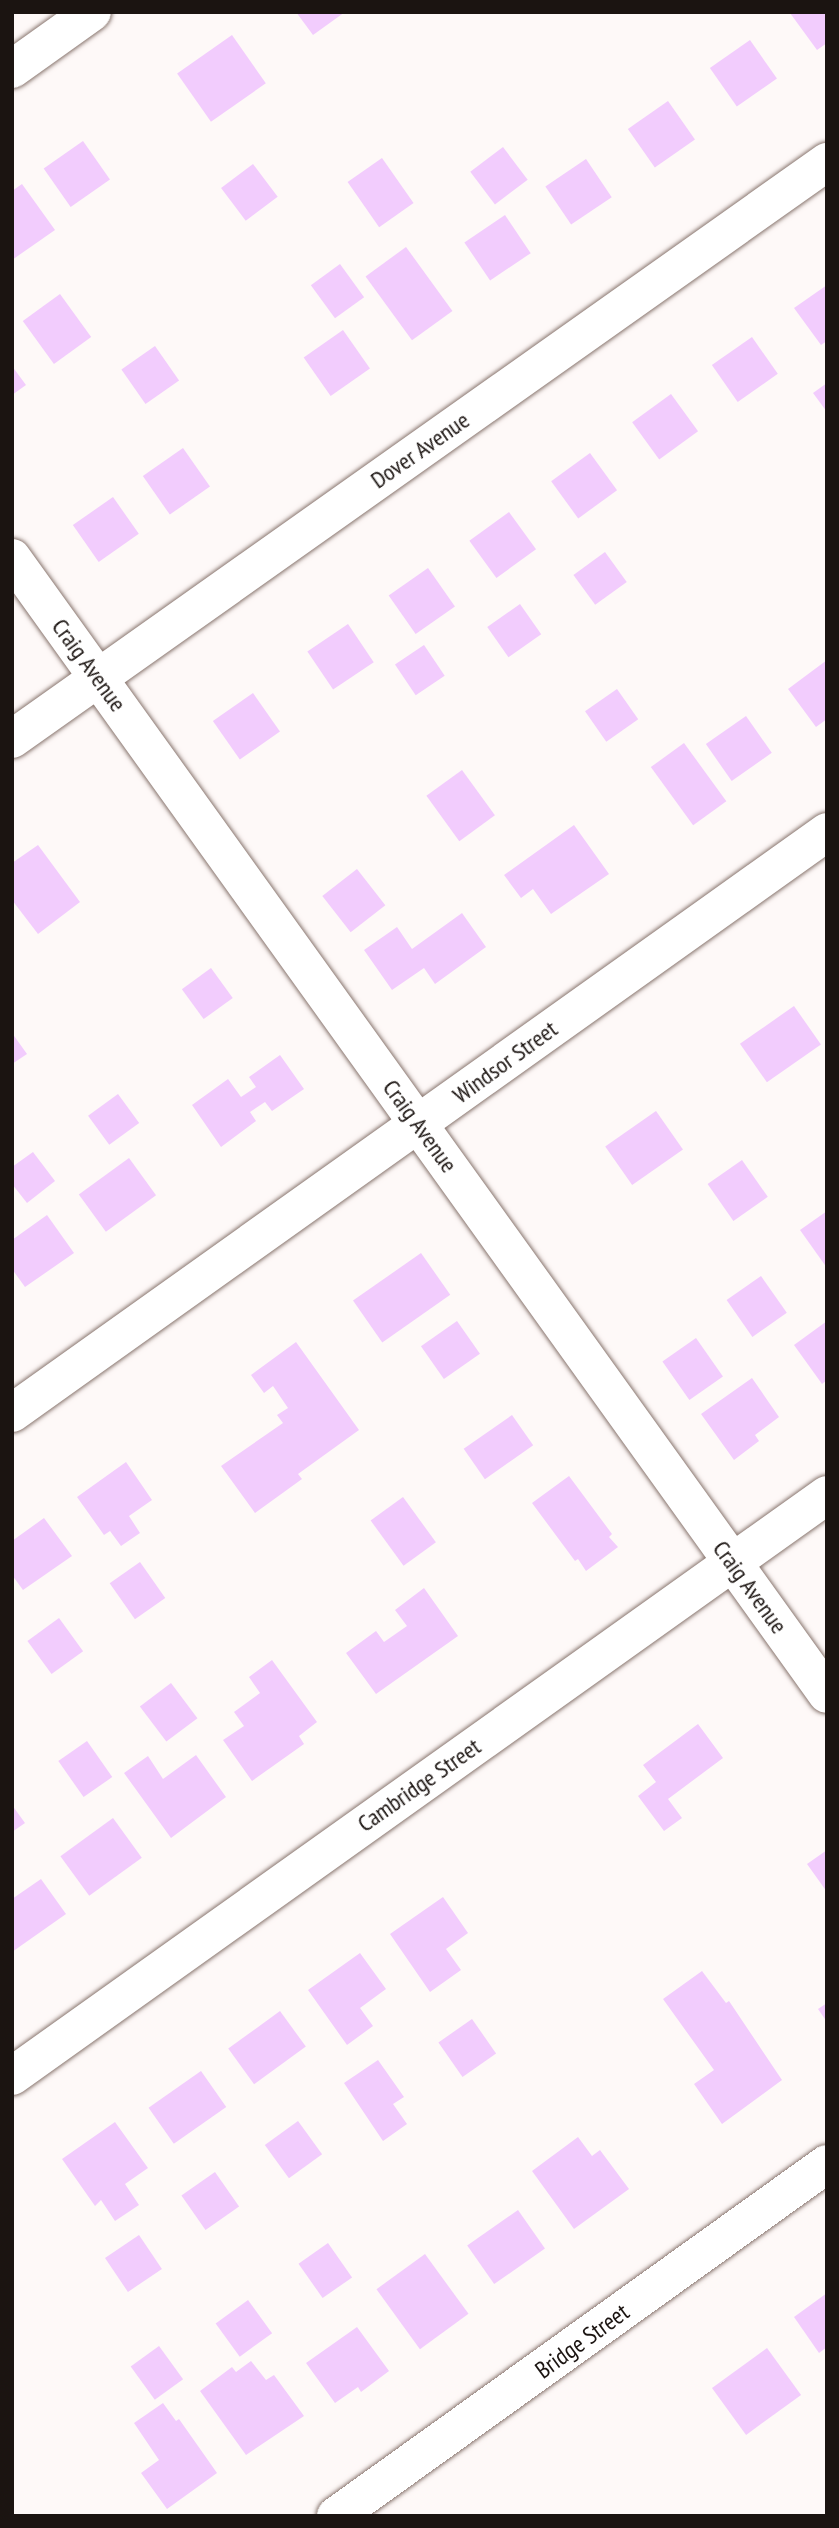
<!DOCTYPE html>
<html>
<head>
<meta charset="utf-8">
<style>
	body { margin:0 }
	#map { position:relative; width:839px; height:2528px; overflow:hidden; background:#fef9f8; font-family:"PT Sans Narrow",sans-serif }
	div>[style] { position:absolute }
	.building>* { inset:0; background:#f2ccfd; transform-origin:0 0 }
	.roads { filter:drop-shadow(0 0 2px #89766f) drop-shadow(0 0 2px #89766f) }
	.minor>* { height:38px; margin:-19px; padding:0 19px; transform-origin:19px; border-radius:19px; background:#fff }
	span { translate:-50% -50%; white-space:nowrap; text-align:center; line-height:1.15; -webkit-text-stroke:6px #fff; paint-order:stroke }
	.street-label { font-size:24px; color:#1b1411 }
	.frame { position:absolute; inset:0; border:14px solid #1b1411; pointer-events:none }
</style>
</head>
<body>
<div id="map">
	<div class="building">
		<div style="clip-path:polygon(296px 12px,345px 12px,313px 35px)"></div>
		<div style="clip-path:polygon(827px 12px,827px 43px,817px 50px,790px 13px)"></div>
		<div style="left:232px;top:35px;width:59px;height:67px;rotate:55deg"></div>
		<div style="left:750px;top:40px;width:47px;height:49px;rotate:55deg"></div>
		<div style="left:668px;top:101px;width:47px;height:49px;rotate:55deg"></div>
		<div style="left:83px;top:141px;width:47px;height:48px;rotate:55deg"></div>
		<div style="left:503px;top:147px;width:41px;height:41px;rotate:53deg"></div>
		<div style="left:382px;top:158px;width:55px;height:42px;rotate:55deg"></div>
		<div style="left:586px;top:159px;width:46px;height:49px;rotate:56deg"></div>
		<div style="left:253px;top:164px;width:41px;height:40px;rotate:53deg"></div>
		<div style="clip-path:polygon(22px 184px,55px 230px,12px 260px,12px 191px)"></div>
		<div style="left:505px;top:215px;width:46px;height:49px;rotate:56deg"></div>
		<div style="left:406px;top:247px;width:79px;height:50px;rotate:54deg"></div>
		<div style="left:340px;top:264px;width:41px;height:36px;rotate:54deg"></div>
		<div style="clip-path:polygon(827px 285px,827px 341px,821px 345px,794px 308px)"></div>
		<div style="left:60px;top:294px;width:53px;height:46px;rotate:54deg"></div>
		<div style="left:343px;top:330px;width:47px;height:48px;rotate:55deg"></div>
		<div style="left:752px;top:337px;width:45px;height:49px;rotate:55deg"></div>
		<div style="left:155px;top:346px;width:42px;height:41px;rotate:55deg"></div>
		<div style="clip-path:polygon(12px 366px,26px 385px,12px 395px)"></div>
		<div style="clip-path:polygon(827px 383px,827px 412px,813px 393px)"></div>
		<div style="left:671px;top:394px;width:46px;height:48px;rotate:54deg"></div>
		<div style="left:183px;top:448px;width:47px;height:49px;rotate:55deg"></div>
		<div style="left:590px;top:453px;width:46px;height:48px;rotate:54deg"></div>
		<div style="left:113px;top:497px;width:45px;height:49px;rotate:55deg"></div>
		<div style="left:509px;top:512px;width:46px;height:49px;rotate:54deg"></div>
		<div style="left:605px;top:552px;width:37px;height:39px;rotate:54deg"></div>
		<div style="left:428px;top:568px;width:47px;height:48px;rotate:55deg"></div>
		<div style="left:520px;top:604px;width:37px;height:40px;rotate:55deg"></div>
		<div style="left:348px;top:624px;width:46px;height:49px;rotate:56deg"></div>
		<div style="left:424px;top:645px;width:37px;height:35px;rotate:56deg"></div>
		<div style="clip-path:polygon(827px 660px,827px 719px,816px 727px,788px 689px)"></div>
		<div style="left:617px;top:689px;width:37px;height:39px;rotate:55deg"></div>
		<div style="left:253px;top:693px;width:47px;height:49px;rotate:55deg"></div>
		<div style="left:746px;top:716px;width:45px;height:49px;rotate:55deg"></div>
		<div style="left:684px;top:743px;width:72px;height:41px;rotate:54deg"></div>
		<div style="left:462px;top:770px;width:56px;height:44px;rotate:54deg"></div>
		<div style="clip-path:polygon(574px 825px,609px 874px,551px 914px,533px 889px,521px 898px,504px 875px)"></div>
		<div style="clip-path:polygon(38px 845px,80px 902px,38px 934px,12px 900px,12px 863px)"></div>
		<div style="left:357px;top:869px;width:46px;height:44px;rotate:52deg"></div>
		<div style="clip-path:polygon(462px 913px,486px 947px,435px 984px,424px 968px,392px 990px,364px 950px,397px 927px,412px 949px)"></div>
		<div style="left:211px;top:968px;width:37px;height:36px;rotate:54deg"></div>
		<div style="left:794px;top:1006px;width:47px;height:66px;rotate:55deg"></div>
		<div style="clip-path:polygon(12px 1033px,27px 1054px,12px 1064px)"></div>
		<div style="clip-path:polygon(280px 1055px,304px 1089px,272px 1111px,265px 1102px,250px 1112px,256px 1121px,221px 1147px,192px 1105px,228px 1079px,241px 1097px,256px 1087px,249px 1077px)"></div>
		<div style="left:118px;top:1094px;width:36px;height:37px;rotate:54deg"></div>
		<div style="left:656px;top:1111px;width:47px;height:62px;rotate:55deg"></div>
		<div style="clip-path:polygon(33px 1152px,55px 1181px,27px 1203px,12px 1184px,12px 1167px)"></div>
		<div style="left:129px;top:1158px;width:46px;height:62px;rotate:54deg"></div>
		<div style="left:742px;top:1160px;width:45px;height:42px;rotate:55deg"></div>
		<div style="clip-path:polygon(827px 1211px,827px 1268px,800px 1230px)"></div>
		<div style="clip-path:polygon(47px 1215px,74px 1253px,25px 1287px,12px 1269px,12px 1240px)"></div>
		<div style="left:421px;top:1253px;width:51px;height:83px;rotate:55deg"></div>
		<div style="left:761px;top:1276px;width:45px;height:42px;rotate:55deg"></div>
		<div style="left:457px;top:1321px;width:40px;height:44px;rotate:55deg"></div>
		<div style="clip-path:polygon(827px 1321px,827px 1380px,822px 1384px,794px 1345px)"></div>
		<div style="left:696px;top:1338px;width:47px;height:41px;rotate:55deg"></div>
		<div style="clip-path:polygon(296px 1342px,359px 1430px,298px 1474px,302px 1479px,255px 1513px,221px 1466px,283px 1423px,277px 1415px,288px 1408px,273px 1386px,264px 1393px,251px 1375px)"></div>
		<div style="clip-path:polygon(752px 1378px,779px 1417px,755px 1435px,759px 1441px,734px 1460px,701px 1414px)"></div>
		<div style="left:512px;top:1415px;width:37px;height:59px;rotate:55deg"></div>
		<div style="clip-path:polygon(126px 1462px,152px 1500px,129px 1516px,140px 1533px,121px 1546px,110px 1531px,104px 1535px,77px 1497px)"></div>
		<div style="clip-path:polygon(569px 1476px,612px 1534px,609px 1537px,618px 1547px,586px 1571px,578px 1559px,575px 1561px,532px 1503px)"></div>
		<div style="left:403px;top:1497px;width:56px;height:40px;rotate:54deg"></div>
		<div style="clip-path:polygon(44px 1518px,72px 1556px,23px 1590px,12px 1575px,12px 1541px)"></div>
		<div style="left:140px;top:1562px;width:44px;height:37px;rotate:55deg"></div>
		<div style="clip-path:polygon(424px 1588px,458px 1636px,376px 1694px,346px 1653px,376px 1631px,384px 1642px,407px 1626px,395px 1610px)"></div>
		<div style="left:59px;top:1618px;width:41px;height:39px;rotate:54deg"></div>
		<div style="clip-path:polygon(272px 1660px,317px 1722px,299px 1736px,304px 1744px,252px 1781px,223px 1740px,244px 1726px,234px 1712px,260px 1693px,249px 1677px)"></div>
		<div style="left:171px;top:1683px;width:44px;height:39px;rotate:53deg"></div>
		<div style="clip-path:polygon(698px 1724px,723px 1758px,668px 1799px,682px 1818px,664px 1831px,638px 1796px,656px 1782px,643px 1765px)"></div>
		<div style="left:87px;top:1741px;width:44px;height:35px;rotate:55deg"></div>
		<div style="clip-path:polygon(196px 1755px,226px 1797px,171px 1838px,124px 1773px,148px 1756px,163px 1779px)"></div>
		<div style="clip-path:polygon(12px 1805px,25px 1823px,12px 1832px)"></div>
		<div style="left:113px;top:1818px;width:49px;height:65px;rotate:54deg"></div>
		<div style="clip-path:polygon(827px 1850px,827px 1892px,807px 1864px)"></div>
		<div style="clip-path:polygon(41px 1879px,66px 1914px,12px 1952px,12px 1899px)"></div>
		<div style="clip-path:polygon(443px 1897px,468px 1933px,446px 1949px,461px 1970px,430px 1992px,390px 1934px)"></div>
		<div style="clip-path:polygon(360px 1953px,386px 1989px,360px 2008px,373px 2026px,347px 2045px,308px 1990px)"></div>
		<div style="clip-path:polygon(702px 1971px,726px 2003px,729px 2001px,782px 2080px,722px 2124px,694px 2084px,714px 2070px,663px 1999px)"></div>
		<div style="clip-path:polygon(827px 2003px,827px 2022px,818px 2009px)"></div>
		<div style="left:280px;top:2011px;width:44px;height:64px;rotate:54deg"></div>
		<div style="left:472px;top:2019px;width:42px;height:41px;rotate:55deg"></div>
		<div style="clip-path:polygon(378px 2060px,404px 2097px,393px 2104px,407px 2124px,383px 2141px,344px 2083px)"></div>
		<div style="left:201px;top:2071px;width:44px;height:64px;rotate:55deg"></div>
		<div style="left:298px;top:2121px;width:41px;height:41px;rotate:54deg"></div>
		<div style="clip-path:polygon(115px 2122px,148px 2168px,125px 2184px,139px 2205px,115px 2221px,101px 2200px,95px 2206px,62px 2159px)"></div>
		<div style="clip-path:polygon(578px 2137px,592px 2156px,600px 2150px,629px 2189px,574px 2229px,532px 2171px)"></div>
		<div style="left:215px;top:2172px;width:42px;height:41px;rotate:55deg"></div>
		<div style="left:518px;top:2210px;width:47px;height:62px;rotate:55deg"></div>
		<div style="left:139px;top:2235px;width:41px;height:41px;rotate:56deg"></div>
		<div style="left:328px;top:2243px;width:42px;height:36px;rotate:55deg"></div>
		<div style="left:425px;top:2254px;width:74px;height:60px;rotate:54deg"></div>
		<div style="clip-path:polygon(827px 2293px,827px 2347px,819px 2353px,794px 2317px)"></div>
		<div style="left:248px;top:2300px;width:41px;height:40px;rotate:54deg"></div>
		<div style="clip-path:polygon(357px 2327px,389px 2371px,361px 2392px,358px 2387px,335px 2403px,306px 2363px)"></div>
		<div style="left:159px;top:2346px;width:41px;height:35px;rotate:54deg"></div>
		<div style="left:767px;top:2348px;width:58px;height:68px;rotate:54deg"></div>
		<div style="clip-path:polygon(251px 2361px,266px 2380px,274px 2375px,304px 2416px,246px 2455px,200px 2391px,232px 2367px,236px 2372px)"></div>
		<div style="clip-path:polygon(163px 2403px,176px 2421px,179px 2419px,217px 2473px,167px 2509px,141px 2473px,159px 2460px,134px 2423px)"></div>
	</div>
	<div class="roads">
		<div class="minor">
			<div style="left:12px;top:69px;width:98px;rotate:-35.5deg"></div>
			<div style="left:12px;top:558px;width:1398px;rotate:54.34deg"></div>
			<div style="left:12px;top:739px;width:999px;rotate:-35.3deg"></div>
			<div style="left:12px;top:1413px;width:1001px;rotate:-35.48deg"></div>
			<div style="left:12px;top:2076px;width:1001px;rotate:-35.48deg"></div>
			<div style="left:336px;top:2516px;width:604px;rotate:-35.64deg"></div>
		</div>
	</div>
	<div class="street-label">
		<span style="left:420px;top:450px;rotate:-35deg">Dover Avenue</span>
		<span style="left:89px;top:665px;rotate:54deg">Craig Avenue</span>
		<span style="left:505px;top:1062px;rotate:-36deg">Windsor Street</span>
		<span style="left:420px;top:1126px;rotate:54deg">Craig Avenue</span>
		<span style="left:750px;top:1587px;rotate:54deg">Craig Avenue</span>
		<span style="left:419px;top:1785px;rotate:-35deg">Cambridge Street</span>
		<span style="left:582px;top:2341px;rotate:-36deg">Bridge Street</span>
	</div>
	<div class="frame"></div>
</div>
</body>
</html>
